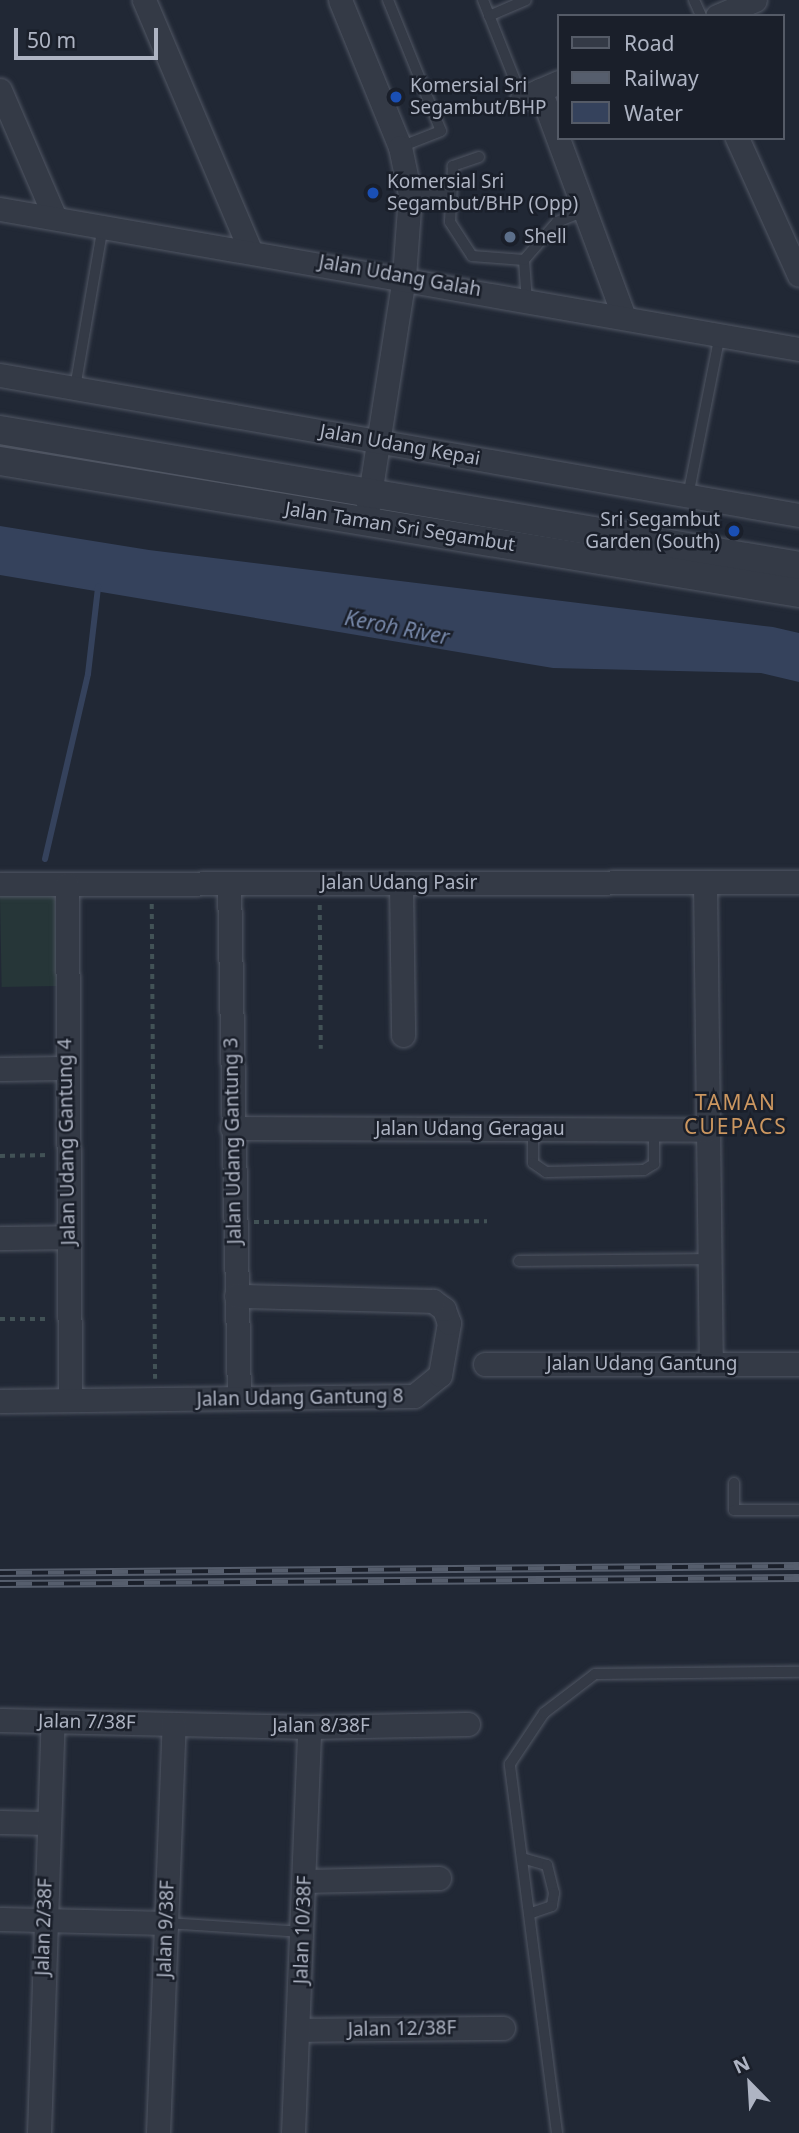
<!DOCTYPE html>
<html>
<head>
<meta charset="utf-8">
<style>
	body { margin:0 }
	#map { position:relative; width:799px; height:2133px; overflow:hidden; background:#212835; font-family:"Noto Sans",sans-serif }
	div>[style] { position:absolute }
	.green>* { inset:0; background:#263638; transform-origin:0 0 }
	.water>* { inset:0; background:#35425c }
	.stream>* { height:6px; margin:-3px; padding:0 3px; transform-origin:3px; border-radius:3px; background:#35425c }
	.path>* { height:3.5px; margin-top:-1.75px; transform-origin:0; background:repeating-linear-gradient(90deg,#425256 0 5px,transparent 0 10px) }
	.roads { filter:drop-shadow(0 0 2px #515764) drop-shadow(0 0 2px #515764) }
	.service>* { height:10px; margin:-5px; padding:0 5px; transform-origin:5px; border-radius:5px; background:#343a46 }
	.minor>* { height:23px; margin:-11.5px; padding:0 11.5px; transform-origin:11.5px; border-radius:11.5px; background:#343a46 }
	.tertiary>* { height:28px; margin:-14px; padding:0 14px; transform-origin:14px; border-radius:14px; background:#343a46 }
	.rail>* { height:8px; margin-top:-4px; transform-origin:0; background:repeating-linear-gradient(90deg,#1a1f2a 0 16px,#565e6d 0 32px); box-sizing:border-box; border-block:2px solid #565e6d }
	.dots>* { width:19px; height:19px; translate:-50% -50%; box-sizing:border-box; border:4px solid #1a1f2a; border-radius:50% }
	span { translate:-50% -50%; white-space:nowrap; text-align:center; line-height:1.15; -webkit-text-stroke:5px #1a1f2a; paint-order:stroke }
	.poi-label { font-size:19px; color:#aeb4c3 }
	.left { translate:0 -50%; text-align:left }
	.right { translate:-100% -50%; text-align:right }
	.street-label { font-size:19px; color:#aeb4c3 }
	.water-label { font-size:21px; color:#7889aa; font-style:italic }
	.neighbourhood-label { font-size:21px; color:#cc9760; letter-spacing:2px }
	.legend { position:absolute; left:557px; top:14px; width:228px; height:126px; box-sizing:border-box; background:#1a1f2a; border:2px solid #555b67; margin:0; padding:9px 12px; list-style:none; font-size:21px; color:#aeb4c3 }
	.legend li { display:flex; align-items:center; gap:14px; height:35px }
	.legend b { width:35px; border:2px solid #555b67 }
	.north { position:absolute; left:715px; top:2049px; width:70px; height:70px; -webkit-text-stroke:5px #1a1f2a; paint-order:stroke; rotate:336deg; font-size:19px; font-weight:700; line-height:28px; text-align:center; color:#aeb4c3 }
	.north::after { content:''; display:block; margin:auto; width:24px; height:32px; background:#aeb4c3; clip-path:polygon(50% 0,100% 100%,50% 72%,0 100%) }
	.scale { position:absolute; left:14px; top:28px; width:144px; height:32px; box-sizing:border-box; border:4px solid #aeb4c3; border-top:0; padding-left:9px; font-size:21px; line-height:24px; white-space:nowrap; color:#aeb4c3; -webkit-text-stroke:5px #1a1f2a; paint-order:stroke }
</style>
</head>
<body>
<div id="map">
	<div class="green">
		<div style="left:55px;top:893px;width:93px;height:55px;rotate:89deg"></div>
	</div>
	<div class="water">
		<div style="clip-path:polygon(0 526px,149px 550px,773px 627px,799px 633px,799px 682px,761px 673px,553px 668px,0 575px)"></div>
	</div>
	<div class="stream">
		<div style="left:45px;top:859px;width:190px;rotate:-76.9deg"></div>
		<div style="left:88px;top:674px;width:88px;rotate:-83.4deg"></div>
	</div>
	<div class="path">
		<div style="left:152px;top:904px;width:475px;rotate:89.6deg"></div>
		<div style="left:320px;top:905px;width:144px;rotate:89.6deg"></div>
		<div style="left:0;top:1156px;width:50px;rotate:-1.1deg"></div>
		<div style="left:254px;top:1222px;width:233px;rotate:-0.2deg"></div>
		<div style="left:0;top:1319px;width:50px"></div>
	</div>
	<div class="roads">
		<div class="service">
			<div style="left:388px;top:0;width:141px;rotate:68deg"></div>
			<div style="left:441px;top:131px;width:44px;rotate:158.7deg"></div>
			<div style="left:483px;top:0;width:105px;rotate:68.3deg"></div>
			<div style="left:694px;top:0;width:17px;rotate:66deg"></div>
			<div style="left:489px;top:16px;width:40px;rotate:-23.4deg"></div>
			<div style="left:479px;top:157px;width:28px;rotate:161deg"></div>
			<div style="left:453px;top:166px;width:56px;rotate:93.1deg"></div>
			<div style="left:450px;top:222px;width:40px;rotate:57.1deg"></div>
			<div style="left:472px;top:256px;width:52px;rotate:4.4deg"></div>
			<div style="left:524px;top:260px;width:39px;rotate:86deg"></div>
			<div style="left:410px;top:195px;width:39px;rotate:-1deg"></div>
			<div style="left:524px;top:260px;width:50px;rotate:-49deg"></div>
			<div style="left:557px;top:222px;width:31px;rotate:-22deg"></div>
			<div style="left:75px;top:388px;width:164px;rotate:-80.2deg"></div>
			<div style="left:688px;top:496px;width:164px;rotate:-78.8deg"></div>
			<div style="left:533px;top:1130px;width:33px;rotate:90deg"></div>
			<div style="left:533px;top:1163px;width:16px;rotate:35deg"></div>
			<div style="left:546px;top:1172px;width:98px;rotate:-1.2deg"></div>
			<div style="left:644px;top:1170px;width:12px;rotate:-31deg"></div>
			<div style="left:654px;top:1164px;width:34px;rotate:-90deg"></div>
			<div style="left:519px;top:1261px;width:191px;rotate:-0.6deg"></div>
			<div style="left:734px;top:1483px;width:27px;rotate:90deg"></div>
			<div style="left:734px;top:1510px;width:65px"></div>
			<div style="left:522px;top:1858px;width:26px;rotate:16deg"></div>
			<div style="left:547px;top:1865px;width:29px;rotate:76deg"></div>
			<div style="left:554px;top:1893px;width:13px;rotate:99deg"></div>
			<div style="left:552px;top:1906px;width:24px;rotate:161deg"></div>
			<div style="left:167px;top:1923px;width:136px;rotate:3.8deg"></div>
			<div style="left:557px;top:2133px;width:372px;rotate:-97.3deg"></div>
			<div style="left:510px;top:1764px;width:61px;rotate:-56.3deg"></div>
			<div style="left:544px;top:1713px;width:64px;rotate:-37.4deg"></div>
			<div style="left:595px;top:1674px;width:204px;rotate:-0.6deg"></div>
		</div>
		<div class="minor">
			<div style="left:144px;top:0;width:272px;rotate:67deg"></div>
			<div style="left:340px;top:0;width:159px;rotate:67.8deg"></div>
			<div style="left:400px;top:147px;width:49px;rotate:78.2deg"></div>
			<div style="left:410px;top:195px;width:82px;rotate:94.2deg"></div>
			<div style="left:404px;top:277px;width:247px;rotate:98.9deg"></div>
			<div style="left:717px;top:16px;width:41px;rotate:-22.8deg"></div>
			<div style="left:0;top:90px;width:139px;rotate:66.7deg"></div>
			<div style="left:540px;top:90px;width:242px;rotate:69.7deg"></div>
			<div style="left:522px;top:98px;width:40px;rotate:-23.4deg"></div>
			<div style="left:737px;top:138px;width:150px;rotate:65.7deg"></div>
			<div style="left:0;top:209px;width:811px;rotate:9.94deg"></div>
			<div style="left:0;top:375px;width:811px;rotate:9.94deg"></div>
			<div style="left:705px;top:882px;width:482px;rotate:89.3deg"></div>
			<div style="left:229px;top:883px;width:515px;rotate:88.89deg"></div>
			<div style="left:401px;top:883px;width:152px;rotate:89.2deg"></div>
			<div style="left:0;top:884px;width:799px;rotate:-0.14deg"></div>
			<div style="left:67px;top:884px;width:516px;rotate:89.67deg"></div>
			<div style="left:0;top:1069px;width:65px;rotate:-0.9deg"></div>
			<div style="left:232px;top:1128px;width:477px;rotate:0.2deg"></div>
			<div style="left:0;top:1238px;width:68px;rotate:-0.8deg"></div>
			<div style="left:485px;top:1364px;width:314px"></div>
			<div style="left:0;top:1401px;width:414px;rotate:-0.7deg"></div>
			<div style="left:414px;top:1396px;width:33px;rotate:-39deg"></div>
			<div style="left:440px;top:1375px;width:53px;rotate:-80.2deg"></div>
			<div style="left:449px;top:1323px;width:15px;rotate:-110deg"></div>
			<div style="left:444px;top:1309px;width:14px;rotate:-144deg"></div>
			<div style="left:433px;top:1301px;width:197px;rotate:-178.5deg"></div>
			<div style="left:0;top:1720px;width:309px;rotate:1.3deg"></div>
			<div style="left:309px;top:1727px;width:159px;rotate:-1.1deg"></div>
			<div style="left:0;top:1822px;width:48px;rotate:1.2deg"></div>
			<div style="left:305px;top:1881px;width:134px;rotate:-1.3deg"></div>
			<div style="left:0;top:1919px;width:167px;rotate:1.4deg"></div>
			<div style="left:300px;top:2030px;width:203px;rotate:-0.6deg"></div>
			<div style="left:39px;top:2133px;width:412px;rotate:-88.1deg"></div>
			<div style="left:158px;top:2133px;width:409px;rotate:-87.8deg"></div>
			<div style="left:293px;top:2133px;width:406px;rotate:-87.7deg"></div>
		</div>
		<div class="tertiary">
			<div style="left:0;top:430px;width:810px;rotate:9.66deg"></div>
			<div style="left:0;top:461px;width:810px;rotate:9.38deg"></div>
		</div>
	</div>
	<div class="rail">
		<div style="left:0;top:1573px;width:799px;rotate:-0.5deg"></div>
		<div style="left:0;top:1584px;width:799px;rotate:-0.43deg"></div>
	</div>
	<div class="dots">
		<div style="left:396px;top:97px;background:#1a4fb4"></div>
		<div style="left:373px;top:193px;background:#1a4fb4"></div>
		<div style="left:510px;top:237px;background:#5c6f8a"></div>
		<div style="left:734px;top:531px;background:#1a4fb4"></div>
	</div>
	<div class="poi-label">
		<span class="left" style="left:410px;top:97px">Komersial Sri<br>Segambut/BHP</span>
		<span class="left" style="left:387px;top:193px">Komersial Sri<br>Segambut/BHP (Opp)</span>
		<span class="left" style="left:524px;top:237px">Shell</span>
		<span class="right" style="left:720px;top:531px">Sri Segambut<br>Garden (South)</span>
	</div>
	<div class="street-label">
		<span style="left:400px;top:276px;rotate:10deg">Jalan Udang Galah</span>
		<span style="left:400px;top:445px;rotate:10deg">Jalan Udang Kepai</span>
		<span style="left:400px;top:527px;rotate:9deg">Jalan Taman Sri Segambut</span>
		<span style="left:399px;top:883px">Jalan Udang Pasir</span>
		<span style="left:470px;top:1129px">Jalan Udang Geragau</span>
		<span style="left:233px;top:1141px;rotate:-91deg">Jalan Udang Gantung 3</span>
		<span style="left:67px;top:1142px;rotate:-91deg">Jalan Udang Gantung 4</span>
		<span style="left:642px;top:1364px">Jalan Udang Gantung</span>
		<span style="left:300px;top:1398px;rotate:-1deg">Jalan Udang Gantung 8</span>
		<span style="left:87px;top:1722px;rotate:1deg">Jalan 7/38F</span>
		<span style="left:321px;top:1726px">Jalan 8/38F</span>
		<span style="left:44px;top:1927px;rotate:-88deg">Jalan 2/38F</span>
		<span style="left:166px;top:1929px;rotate:-88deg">Jalan 9/38F</span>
		<span style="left:303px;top:1930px;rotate:-88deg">Jalan 10/38F</span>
		<span style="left:402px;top:2029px;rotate:-1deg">Jalan 12/38F</span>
	</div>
	<div class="water-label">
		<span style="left:397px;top:627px;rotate:11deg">Keroh River</span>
	</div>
	<div class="neighbourhood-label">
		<span style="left:736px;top:1114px">TAMAN<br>CUEPACS</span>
	</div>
	<ul class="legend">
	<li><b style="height:9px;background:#343a46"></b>Road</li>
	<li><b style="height:9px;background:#565e6d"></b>Railway</li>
	<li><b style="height:19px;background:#35425c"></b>Water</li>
	</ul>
	<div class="north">N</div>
	<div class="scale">50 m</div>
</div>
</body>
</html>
